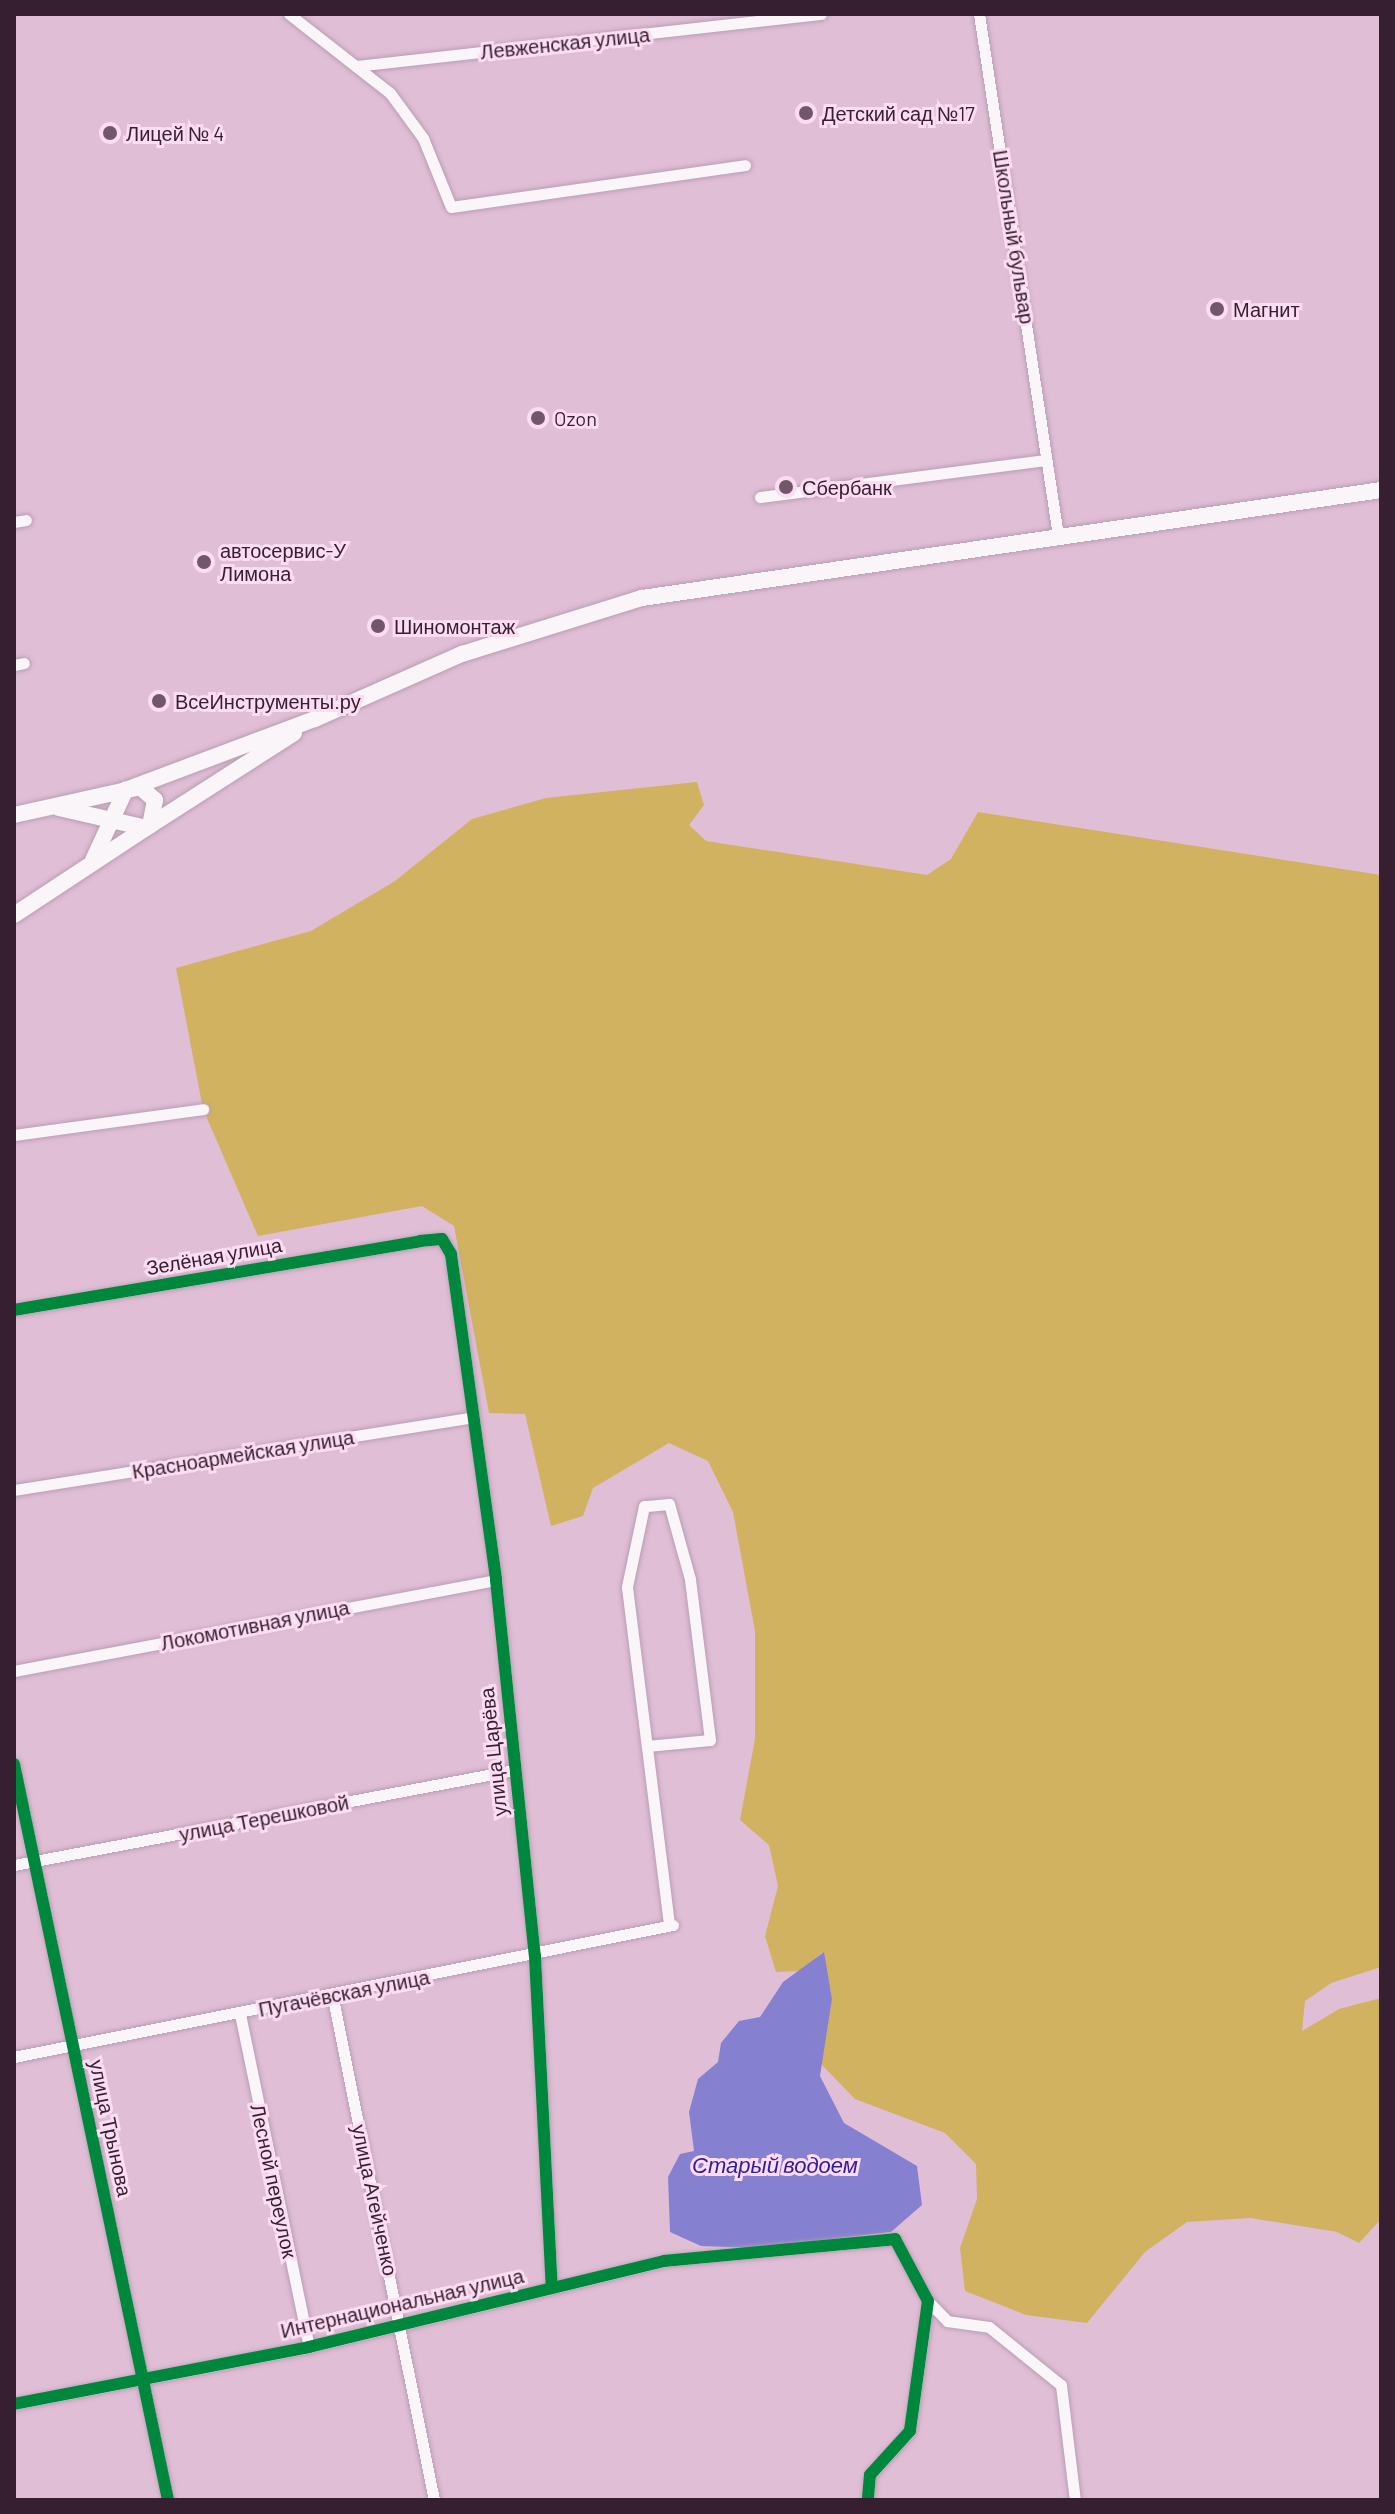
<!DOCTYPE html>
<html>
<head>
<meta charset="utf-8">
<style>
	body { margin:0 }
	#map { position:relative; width:1395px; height:2514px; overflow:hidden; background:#e0bed6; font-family:Barlow,sans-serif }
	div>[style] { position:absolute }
	.green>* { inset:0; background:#d0b261 }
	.water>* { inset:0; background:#8680d0 }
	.roads { filter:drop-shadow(0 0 2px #b89eb1) drop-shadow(0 0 2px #b89eb1) }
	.street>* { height:11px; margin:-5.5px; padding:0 5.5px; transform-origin:5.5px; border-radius:5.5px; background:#faf5f9 }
	.secondary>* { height:16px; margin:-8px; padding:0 8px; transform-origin:8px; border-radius:8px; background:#faf5f9 }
	.cycleway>* { height:12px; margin:-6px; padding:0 6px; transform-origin:6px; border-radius:6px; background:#00873e }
	.dots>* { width:22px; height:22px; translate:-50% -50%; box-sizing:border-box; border:4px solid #fcdcf2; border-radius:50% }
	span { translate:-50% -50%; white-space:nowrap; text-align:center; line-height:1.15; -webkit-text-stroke:6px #fcdcf2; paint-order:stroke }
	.street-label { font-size:20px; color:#361f30 }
	.poi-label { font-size:20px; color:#361f30 }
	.left { translate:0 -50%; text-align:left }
	.water-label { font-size:22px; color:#2f1e9c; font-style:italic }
	.frame { position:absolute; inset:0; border:16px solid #361f30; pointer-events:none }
</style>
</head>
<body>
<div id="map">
	<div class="green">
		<div style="clip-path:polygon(697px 782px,704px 805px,689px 825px,706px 841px,927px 875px,951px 859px,978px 812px,1381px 875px,1381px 1967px,1331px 1983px,1305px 2001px,1302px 2031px,1339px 2009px,1381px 1998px,1381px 2219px,1359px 2243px,1337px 2232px,1251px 2218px,1187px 2222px,1145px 2252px,1087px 2323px,1026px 2315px,965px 2291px,960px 2248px,977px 2199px,976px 2164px,945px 2133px,855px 2099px,821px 2064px,832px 1999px,823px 1952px,799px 1971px,776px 1972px,765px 1936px,778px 1886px,769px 1845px,740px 1820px,755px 1739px,755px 1631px,733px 1512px,708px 1461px,669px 1443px,593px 1488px,583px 1516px,551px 1526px,525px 1414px,489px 1413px,454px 1226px,422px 1206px,258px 1236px,203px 1109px,176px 968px,311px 931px,395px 881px,472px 819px,546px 798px)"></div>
	</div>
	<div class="water">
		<div style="clip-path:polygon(824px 1952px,832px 1999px,820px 2076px,844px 2123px,917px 2166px,922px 2205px,891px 2232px,755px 2248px,701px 2246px,670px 2232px,668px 2177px,680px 2154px,694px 2151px,689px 2112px,698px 2079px,718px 2062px,721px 2043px,739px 2021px,760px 2017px,783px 1982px)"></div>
	</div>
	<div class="roads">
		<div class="street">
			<div style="left:289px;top:14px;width:128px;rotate:38deg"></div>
			<div style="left:390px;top:93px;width:56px;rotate:53.7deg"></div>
			<div style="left:423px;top:138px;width:74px;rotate:67.9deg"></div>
			<div style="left:451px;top:207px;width:297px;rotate:-8.1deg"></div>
			<div style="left:979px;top:14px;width:528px;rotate:81.39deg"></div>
			<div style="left:356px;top:66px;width:468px;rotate:-6.4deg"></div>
			<div style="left:760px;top:497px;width:288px;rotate:-7.4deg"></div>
			<div style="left:14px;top:522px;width:12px;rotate:-9deg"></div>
			<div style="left:14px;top:665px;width:10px;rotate:-11deg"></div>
			<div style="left:14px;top:1135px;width:191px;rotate:-7.8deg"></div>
			<div style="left:14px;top:1310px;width:412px;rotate:-9.6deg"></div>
			<div style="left:420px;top:1241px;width:22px;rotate:-5deg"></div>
			<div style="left:442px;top:1239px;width:17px;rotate:59deg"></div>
			<div style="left:451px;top:1254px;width:329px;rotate:82.1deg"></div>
			<div style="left:496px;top:1580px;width:378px;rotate:84.1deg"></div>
			<div style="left:535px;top:1956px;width:331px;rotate:87.1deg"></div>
			<div style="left:14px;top:1490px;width:465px;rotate:-9deg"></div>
			<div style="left:14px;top:1671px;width:491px;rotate:-10.7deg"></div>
			<div style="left:647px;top:1746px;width:63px;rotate:-5.4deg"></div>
			<div style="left:710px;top:1740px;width:162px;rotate:-97.1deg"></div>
			<div style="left:690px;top:1579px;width:78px;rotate:-105.6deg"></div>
			<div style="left:669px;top:1504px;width:25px;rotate:175deg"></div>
			<div style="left:644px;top:1506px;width:83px;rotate:101.9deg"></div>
			<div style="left:627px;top:1587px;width:341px;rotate:82.9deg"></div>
			<div style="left:14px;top:1764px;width:752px;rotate:78.18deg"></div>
			<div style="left:14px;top:1865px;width:509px;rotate:-10.76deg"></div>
			<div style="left:332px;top:1994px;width:516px;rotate:78.6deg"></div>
			<div style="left:240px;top:2014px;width:340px;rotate:78.3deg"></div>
			<div style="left:14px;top:2057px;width:672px;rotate:-11.33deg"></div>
			<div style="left:928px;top:2301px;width:28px;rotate:46deg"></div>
			<div style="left:947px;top:2321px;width:42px;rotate:8.1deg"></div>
			<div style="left:989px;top:2327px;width:92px;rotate:38.9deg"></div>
			<div style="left:1061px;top:2385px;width:116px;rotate:83.1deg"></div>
			<div style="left:14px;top:2404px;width:300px;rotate:-10.9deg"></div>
			<div style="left:309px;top:2347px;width:365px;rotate:-13.6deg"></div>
			<div style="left:664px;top:2261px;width:232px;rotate:-5.4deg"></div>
			<div style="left:895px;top:2239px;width:70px;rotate:62deg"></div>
			<div style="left:928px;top:2301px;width:131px;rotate:97.9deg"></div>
			<div style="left:910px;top:2431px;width:59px;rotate:132.3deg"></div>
			<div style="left:870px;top:2475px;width:25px;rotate:95deg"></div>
		</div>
		<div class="secondary">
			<div style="left:131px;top:788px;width:197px;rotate:-20.6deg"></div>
			<div style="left:315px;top:719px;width:161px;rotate:-23.9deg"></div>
			<div style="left:462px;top:654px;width:189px;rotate:-17.3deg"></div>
			<div style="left:642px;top:598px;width:747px;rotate:-8.31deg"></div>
			<div style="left:59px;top:808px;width:89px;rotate:12.9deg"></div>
			<div style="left:146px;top:828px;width:176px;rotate:-32.7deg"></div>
			<div style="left:14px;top:815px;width:129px;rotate:-12.5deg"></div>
			<div style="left:140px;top:787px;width:20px;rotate:41deg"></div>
			<div style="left:155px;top:800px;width:26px;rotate:101deg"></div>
			<div style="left:93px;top:860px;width:78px;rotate:-65.1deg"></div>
			<div style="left:14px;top:915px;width:158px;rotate:-33.4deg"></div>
		</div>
	</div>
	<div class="cycleway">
		<div style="left:14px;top:1310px;width:412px;rotate:-9.6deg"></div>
		<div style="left:420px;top:1241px;width:22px;rotate:-5deg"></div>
		<div style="left:442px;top:1239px;width:17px;rotate:59deg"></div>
		<div style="left:451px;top:1254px;width:329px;rotate:82.1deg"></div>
		<div style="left:496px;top:1580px;width:378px;rotate:84.1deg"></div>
		<div style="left:535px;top:1956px;width:331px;rotate:87.1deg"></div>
		<div style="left:14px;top:1764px;width:752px;rotate:78.18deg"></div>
		<div style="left:14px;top:2404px;width:300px;rotate:-10.9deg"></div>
		<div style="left:309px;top:2347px;width:365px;rotate:-13.6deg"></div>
		<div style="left:664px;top:2261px;width:232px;rotate:-5.4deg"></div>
		<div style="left:895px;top:2239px;width:70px;rotate:62deg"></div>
		<div style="left:928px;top:2301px;width:131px;rotate:97.9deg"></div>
		<div style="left:910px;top:2431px;width:59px;rotate:132.3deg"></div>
		<div style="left:870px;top:2475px;width:25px;rotate:95deg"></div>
	</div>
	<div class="dots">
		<div style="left:806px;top:113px;background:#72576a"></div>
		<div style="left:110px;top:133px;background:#72576a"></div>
		<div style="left:1217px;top:309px;background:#72576a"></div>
		<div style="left:538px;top:418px;background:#72576a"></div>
		<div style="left:786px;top:487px;background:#72576a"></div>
		<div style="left:204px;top:562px;background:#72576a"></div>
		<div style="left:378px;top:626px;background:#72576a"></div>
		<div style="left:159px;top:701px;background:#72576a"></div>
	</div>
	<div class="street-label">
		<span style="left:565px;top:43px;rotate:-6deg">Левженская улица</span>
		<span style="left:1014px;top:237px;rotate:81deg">Школьный бульвар</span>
		<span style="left:214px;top:1256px;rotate:-10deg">Зелёная улица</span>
		<span style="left:243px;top:1454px;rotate:-9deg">Красноармейская улица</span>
		<span style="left:255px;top:1625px;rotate:-11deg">Локомотивная улица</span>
		<span style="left:493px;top:1752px;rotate:-96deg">улица Царёва</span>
		<span style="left:264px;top:1818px;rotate:-11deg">улица Терешковой</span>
		<span style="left:344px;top:1993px;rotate:-11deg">Пугачёвская улица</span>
		<span style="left:111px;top:2128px;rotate:78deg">улица Трынова</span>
		<span style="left:274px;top:2181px;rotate:78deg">Лесной переулок</span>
		<span style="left:375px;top:2200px;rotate:78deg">улица Агейченко</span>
		<span style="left:402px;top:2303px;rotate:-13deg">Интернациональная улица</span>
	</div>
	<div class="poi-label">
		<span class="left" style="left:822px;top:113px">Детский сад №17</span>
		<span class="left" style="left:126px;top:133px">Лицей № 4</span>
		<span class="left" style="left:1233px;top:309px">Магнит</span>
		<span class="left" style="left:554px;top:418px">Ozon</span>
		<span class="left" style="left:802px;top:487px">Сбербанк</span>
		<span class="left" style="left:220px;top:562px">автосервис-У<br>Лимона</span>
		<span class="left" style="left:394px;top:626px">Шиномонтаж</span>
		<span class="left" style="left:175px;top:701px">ВсеИнструменты.ру</span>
	</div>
	<div class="water-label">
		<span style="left:775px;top:2165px">Старый водоем</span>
	</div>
	<div class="frame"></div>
</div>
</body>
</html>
